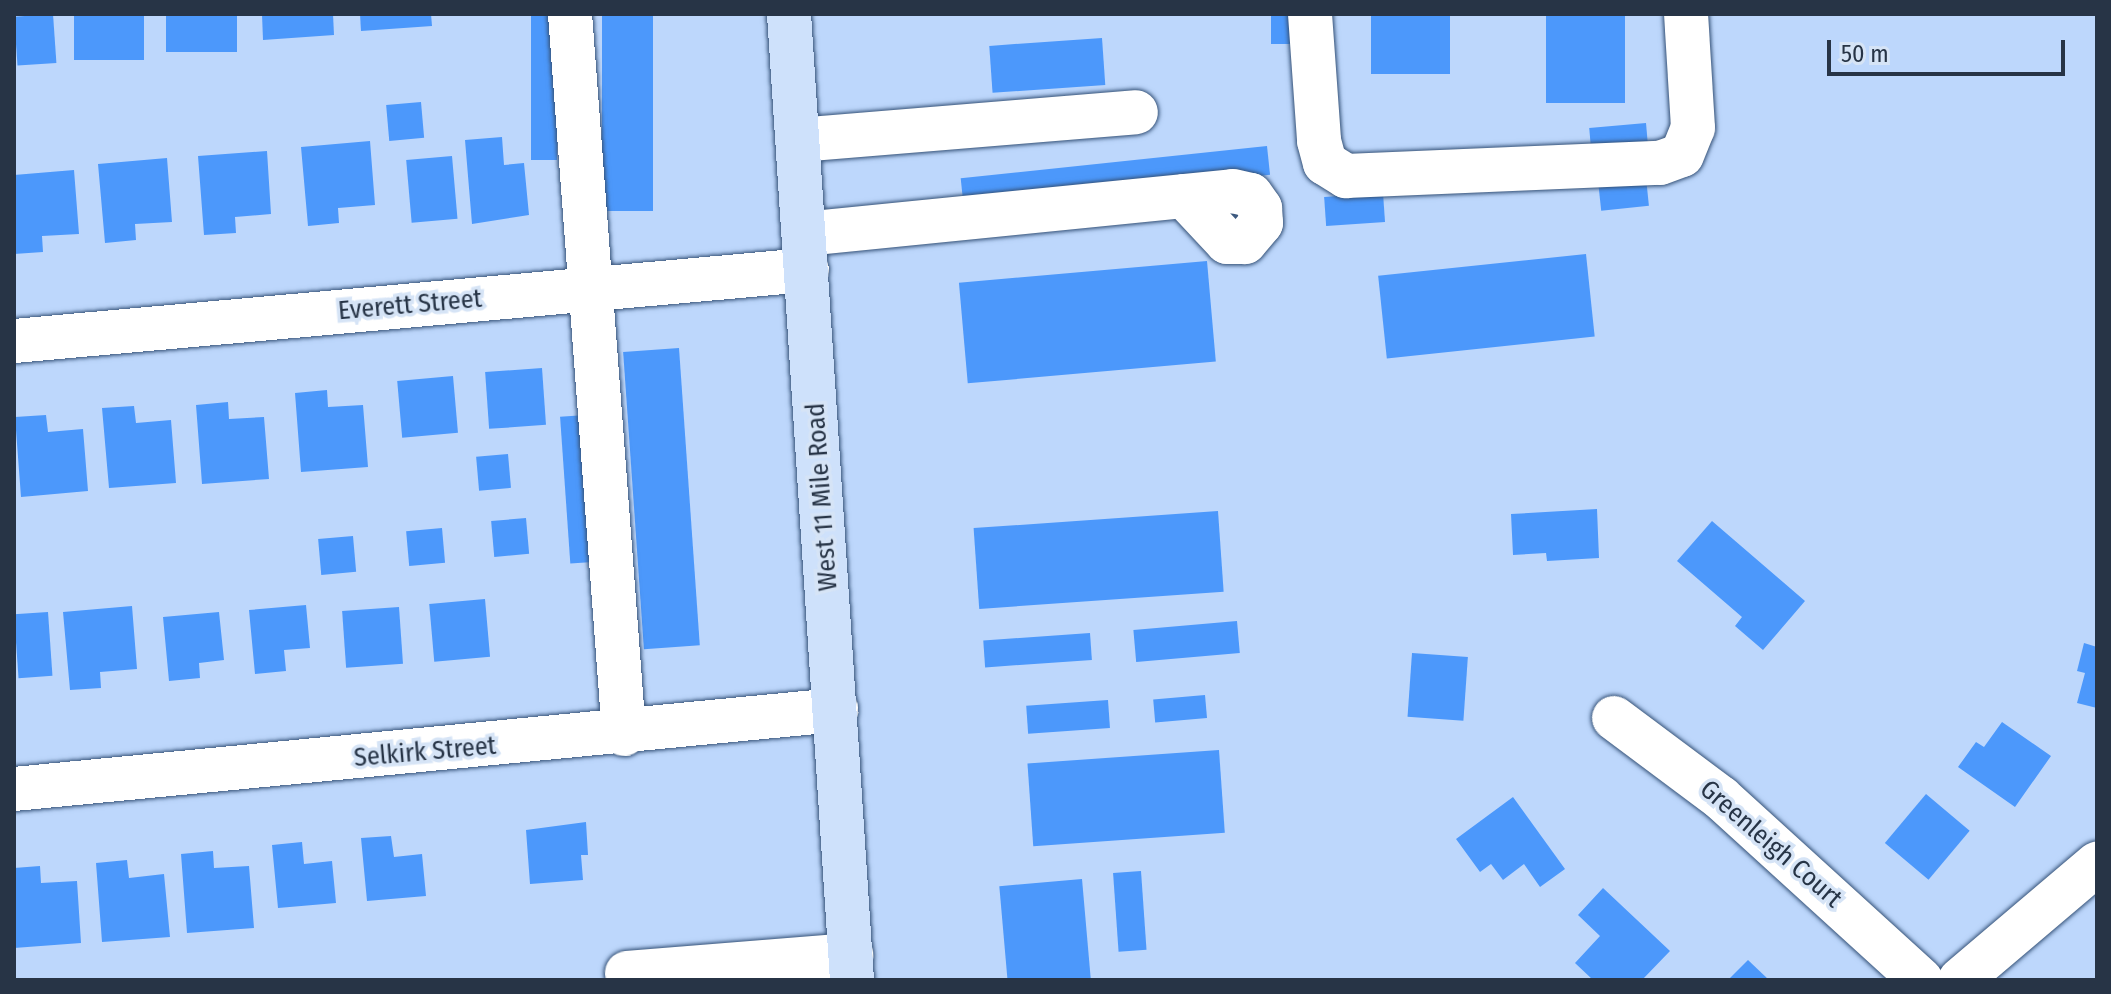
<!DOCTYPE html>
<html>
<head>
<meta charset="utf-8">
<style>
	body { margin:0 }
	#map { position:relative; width:2111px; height:994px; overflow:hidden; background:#bdd7fc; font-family:"Fira Sans Condensed",sans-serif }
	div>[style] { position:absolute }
	.building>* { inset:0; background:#4c98fb; transform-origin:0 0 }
	.roads { filter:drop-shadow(0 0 2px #355278) drop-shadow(0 0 2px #355278) }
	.minor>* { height:44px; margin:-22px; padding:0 22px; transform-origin:22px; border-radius:22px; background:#fff }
	.major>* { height:44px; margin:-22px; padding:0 22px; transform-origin:22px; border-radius:22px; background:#cee1fb }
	span { translate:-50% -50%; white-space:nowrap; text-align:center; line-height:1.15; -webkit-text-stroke:7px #d6e4f6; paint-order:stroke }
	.street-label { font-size:26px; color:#273446 }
	.frame { position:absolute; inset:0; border:16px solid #273446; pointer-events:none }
	.scale { position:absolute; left:1827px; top:40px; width:238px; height:36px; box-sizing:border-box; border:4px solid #273446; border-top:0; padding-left:10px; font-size:24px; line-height:28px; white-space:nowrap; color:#273446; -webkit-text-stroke:6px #d6e4f6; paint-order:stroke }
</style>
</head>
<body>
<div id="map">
	<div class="building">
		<div style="left:53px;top:14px;width:49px;height:39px;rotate:86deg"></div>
		<div style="left:74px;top:14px;width:70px;height:46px"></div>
		<div style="left:166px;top:14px;width:71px;height:38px"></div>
		<div style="clip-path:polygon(262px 14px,333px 14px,334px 35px,263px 40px)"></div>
		<div style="clip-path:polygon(360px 14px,431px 14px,432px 26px,361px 31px)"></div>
		<div style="left:531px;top:14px;width:26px;height:146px"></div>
		<div style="left:602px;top:14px;width:51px;height:197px"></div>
		<div style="left:1271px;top:14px;width:24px;height:30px"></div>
		<div style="left:1371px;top:14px;width:79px;height:60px"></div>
		<div style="left:1546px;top:14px;width:79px;height:89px"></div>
		<div style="left:1102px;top:38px;width:47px;height:113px;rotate:86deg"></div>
		<div style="left:421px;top:102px;width:36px;height:35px;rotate:85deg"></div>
		<div style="left:1646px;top:123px;width:25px;height:57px;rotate:85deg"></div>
		<div style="clip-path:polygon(502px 137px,504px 165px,524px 163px,529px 215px,472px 224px,465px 140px)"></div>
		<div style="clip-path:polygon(370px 141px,375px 205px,338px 208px,339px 223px,308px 226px,301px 147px)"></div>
		<div style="left:1267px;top:146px;width:29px;height:308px;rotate:84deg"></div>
		<div style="clip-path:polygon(267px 151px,271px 214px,235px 217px,236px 233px,204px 235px,198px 156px)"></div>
		<div style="left:452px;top:156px;width:63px;height:46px;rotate:85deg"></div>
		<div style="clip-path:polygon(167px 158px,172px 222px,135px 224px,136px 240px,105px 243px,98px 164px)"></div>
		<div style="clip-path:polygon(74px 170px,79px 234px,42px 236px,43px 252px,14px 254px,14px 175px)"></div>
		<div style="left:1646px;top:178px;width:28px;height:48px;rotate:84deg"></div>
		<div style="left:1383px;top:193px;width:29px;height:59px;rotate:86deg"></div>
		<div style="left:1586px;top:254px;width:83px;height:209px;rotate:84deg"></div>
		<div style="left:1207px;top:261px;width:101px;height:249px;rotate:85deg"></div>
		<div style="left:679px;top:348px;width:298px;height:56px;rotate:86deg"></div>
		<div style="left:542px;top:368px;width:57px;height:57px;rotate:86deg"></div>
		<div style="left:453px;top:376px;width:57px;height:56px;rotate:85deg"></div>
		<div style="clip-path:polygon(327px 390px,328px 407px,363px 405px,368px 467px,301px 472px,295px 393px)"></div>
		<div style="clip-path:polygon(228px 402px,229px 419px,264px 417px,269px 479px,202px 484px,196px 405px)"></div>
		<div style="clip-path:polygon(134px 406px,136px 423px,171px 420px,176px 483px,109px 488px,102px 408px)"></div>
		<div style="clip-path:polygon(46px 415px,48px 432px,83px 429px,88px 491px,21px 497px,15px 417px)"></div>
		<div style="left:586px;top:415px;width:147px;height:26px;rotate:86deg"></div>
		<div style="left:508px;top:454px;width:34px;height:32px;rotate:85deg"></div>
		<div style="clip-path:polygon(1597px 509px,1599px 558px,1547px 561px,1546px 553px,1513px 555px,1511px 514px)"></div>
		<div style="left:1218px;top:511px;width:81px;height:245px;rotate:86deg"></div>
		<div style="left:526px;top:518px;width:36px;height:35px;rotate:85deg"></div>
		<div style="clip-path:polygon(1712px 521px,1805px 601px,1763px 650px,1735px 626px,1742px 617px,1677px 561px)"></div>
		<div style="left:442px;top:528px;width:35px;height:36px;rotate:85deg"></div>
		<div style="left:353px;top:536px;width:36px;height:35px;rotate:85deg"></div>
		<div style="left:485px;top:599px;width:58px;height:56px;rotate:85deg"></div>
		<div style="clip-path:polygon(306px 605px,310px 648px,284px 650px,286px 671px,255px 674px,249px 610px)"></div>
		<div style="clip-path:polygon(132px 606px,137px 669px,100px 672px,101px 688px,70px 690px,63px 612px)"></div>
		<div style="left:399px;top:607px;width:57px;height:57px;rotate:86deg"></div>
		<div style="left:48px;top:612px;width:64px;height:34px;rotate:86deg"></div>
		<div style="clip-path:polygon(219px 612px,224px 660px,199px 663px,200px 678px,169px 681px,163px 617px)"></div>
		<div style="left:1237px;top:621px;width:32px;height:104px;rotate:85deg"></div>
		<div style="left:1090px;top:633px;width:27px;height:107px;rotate:86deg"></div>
		<div style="clip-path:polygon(2084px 643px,2097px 647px,2097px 708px,2077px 703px,2085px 673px,2077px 671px)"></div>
		<div style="left:1412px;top:653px;width:56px;height:64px;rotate:4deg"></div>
		<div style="left:1205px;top:695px;width:23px;height:52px;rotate:85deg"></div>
		<div style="left:1108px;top:700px;width:28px;height:82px;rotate:86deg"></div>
		<div style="clip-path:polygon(2002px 722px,2051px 756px,2015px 807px,1958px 767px,1976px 742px,1984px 747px)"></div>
		<div style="left:1219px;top:750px;width:83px;height:192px;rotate:86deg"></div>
		<div style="left:1926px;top:794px;width:57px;height:64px;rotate:40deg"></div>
		<div style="clip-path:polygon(1513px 797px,1565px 869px,1540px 887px,1524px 864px,1503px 880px,1491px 864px,1480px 872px,1456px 839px)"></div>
		<div style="clip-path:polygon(586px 822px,588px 855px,581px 855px,583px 880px,530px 884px,526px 830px)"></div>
		<div style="clip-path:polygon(391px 836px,394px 857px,422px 854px,426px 896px,367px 901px,361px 838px)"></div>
		<div style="clip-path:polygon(302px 842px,304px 864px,332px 861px,336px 903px,278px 908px,272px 845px)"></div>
		<div style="clip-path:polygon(213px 851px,214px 868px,249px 866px,254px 928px,187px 933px,181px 854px)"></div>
		<div style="clip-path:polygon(127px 860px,129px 878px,164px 874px,170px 937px,102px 942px,96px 863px)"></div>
		<div style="clip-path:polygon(40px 866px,41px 883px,77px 881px,81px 943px,14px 948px,14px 868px)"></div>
		<div style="left:1141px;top:871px;width:79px;height:28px;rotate:86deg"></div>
		<div style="left:1082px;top:879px;width:101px;height:83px;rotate:85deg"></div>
		<div style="clip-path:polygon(1603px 888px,1670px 951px,1642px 980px,1593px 980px,1575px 963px,1600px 936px,1578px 915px)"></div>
		<div style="clip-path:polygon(1748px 960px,1769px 980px,1728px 980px)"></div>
	</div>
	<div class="roads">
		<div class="minor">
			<div style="left:570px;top:14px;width:722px;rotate:85.71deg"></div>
			<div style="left:1310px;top:14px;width:127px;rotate:85.9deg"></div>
			<div style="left:1319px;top:141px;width:23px;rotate:75deg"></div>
			<div style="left:1325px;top:163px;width:25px;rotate:32deg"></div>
			<div style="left:1346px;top:176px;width:314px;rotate:-2.4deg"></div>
			<div style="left:1660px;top:163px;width:23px;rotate:-20deg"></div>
			<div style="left:1682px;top:155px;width:29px;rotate:-68deg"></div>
			<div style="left:1693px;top:128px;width:114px;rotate:-93.5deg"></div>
			<div style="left:798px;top:140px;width:339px;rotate:-4.7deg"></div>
			<div style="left:804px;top:234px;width:431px;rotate:-5.7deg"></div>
			<div style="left:1233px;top:191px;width:18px;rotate:13deg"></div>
			<div style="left:1251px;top:195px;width:16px;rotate:55deg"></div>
			<div style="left:1260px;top:208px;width:15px;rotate:86deg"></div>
			<div style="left:1261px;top:223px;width:25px;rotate:130deg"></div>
			<div style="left:1245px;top:242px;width:18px;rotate:180deg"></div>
			<div style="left:1227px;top:242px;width:63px;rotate:-133.1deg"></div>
			<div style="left:14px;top:341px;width:796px;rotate:-5.12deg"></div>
			<div style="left:1614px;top:718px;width:134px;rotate:36.8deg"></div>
			<div style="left:1721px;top:798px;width:270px;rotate:42.3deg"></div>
			<div style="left:14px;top:789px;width:826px;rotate:-5.49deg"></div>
			<div style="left:627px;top:973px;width:225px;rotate:-4.6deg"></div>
			<div style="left:1960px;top:980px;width:180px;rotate:-40.3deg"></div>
		</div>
		<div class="major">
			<div style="left:789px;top:14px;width:968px;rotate:86.27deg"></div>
		</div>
	</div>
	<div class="street-label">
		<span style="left:410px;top:305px;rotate:-5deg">Everett Street</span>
		<span style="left:822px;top:497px;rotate:-94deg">West 11 Mile Road</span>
		<span style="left:425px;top:752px;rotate:-5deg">Selkirk Street</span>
		<span style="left:1771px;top:844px;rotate:41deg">Greenleigh Court</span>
	</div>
	<div class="frame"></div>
	<div class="scale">50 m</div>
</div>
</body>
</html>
